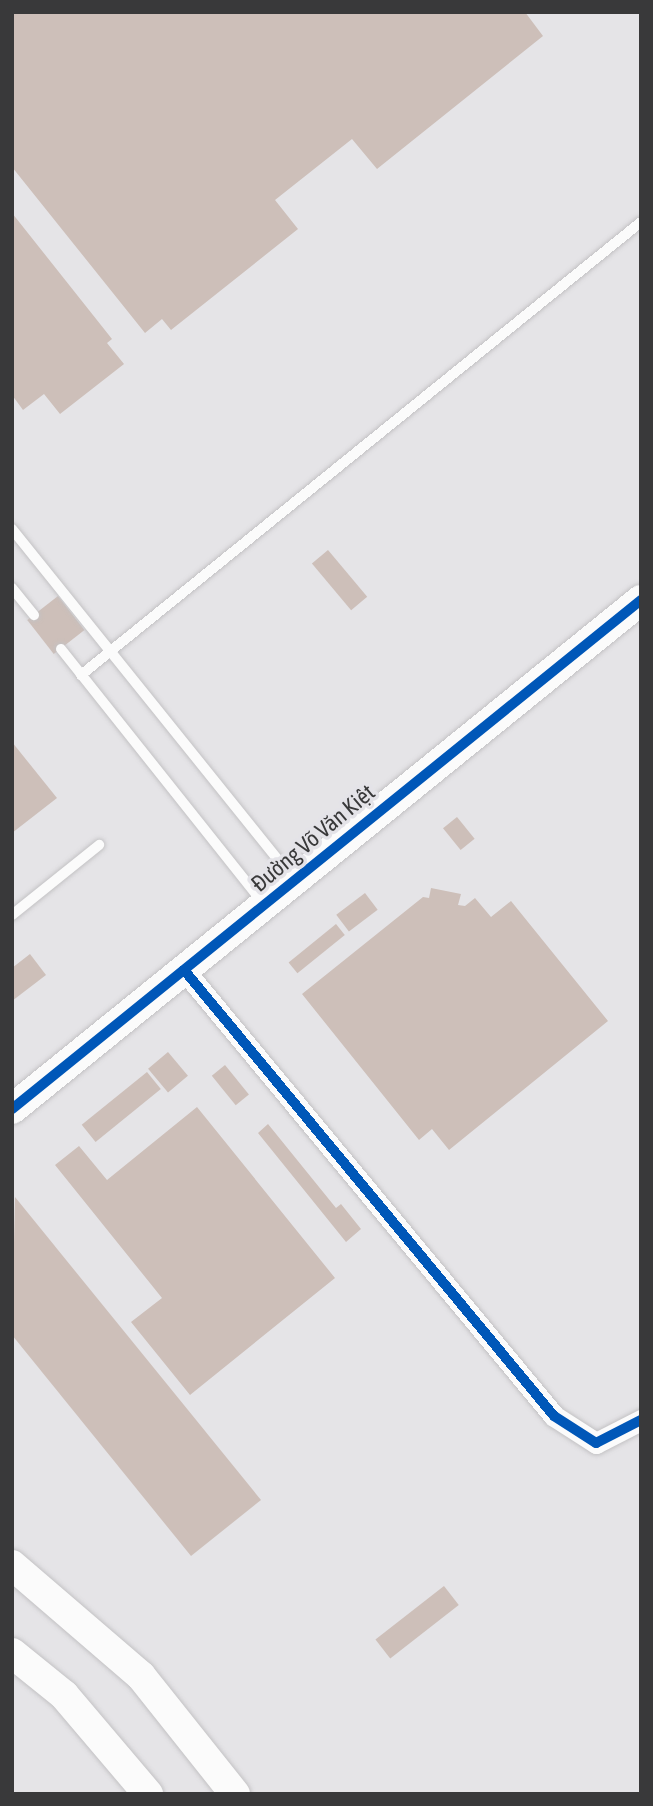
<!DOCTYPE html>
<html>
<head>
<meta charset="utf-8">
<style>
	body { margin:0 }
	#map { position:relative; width:653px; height:1806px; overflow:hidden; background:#e5e4e7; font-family:"Asap Condensed",sans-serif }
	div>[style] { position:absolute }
	.building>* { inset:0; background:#cdbfb9; transform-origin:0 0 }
	.roads { filter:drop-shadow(0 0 2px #c3c2c4) drop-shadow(0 0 2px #c3c2c4) }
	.lane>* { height:10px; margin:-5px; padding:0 5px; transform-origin:5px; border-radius:5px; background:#fbfbfb }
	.street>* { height:21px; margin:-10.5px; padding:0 10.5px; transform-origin:10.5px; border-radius:10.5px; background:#fbfbfb }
	.secondary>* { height:30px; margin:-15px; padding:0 15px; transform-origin:15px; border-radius:15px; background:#fbfbfb }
	.cycleway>* { height:10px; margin:-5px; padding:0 5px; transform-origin:5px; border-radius:5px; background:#0057b8 }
	span { translate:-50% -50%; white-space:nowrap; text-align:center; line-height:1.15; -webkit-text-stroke:7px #e4e3e8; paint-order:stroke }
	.street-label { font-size:23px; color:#39393a }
	.frame { position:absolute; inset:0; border:14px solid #39393a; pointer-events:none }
</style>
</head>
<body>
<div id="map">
	<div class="building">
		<div style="clip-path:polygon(12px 12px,525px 12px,543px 36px,377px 169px,352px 139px,275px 200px,298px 229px,171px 330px,162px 319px,145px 333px,12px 167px)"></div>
		<div style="clip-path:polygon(12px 213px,112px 339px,107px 343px,124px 364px,60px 414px,44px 394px,23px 410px,12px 395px)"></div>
		<div style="left:328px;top:550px;width:61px;height:21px;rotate:50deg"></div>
		<div style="left:58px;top:596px;width:43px;height:39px;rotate:52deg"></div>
		<div style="clip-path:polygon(12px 742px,57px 798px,12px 833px)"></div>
		<div style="left:457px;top:817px;width:28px;height:18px;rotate:51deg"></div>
		<div style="clip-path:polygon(431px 888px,461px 894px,458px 905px,465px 906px,475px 898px,491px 917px,511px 901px,608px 1021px,449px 1150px,432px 1129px,419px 1140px,302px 994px,423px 897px,429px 898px)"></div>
		<div style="left:365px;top:893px;width:21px;height:36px;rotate:53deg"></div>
		<div style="left:336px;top:924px;width:14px;height:61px;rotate:51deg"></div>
		<div style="clip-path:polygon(30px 954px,46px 975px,12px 1001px,12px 968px)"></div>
		<div style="left:168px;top:1052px;width:31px;height:26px;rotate:50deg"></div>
		<div style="left:225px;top:1065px;width:38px;height:17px;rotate:51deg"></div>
		<div style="left:147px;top:1072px;width:22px;height:84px;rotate:51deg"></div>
		<div style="clip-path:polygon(197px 1107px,335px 1278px,190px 1395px,131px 1322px,162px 1298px,55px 1165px,79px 1146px,107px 1180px)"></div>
		<div style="clip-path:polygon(268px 1124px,336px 1208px,341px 1204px,361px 1229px,346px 1242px,258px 1133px)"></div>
		<div style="clip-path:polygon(15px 1197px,261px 1500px,191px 1556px,12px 1335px)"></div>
		<div style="left:444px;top:1586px;width:24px;height:87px;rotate:52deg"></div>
	</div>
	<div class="roads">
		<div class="lane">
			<div style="left:12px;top:529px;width:450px;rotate:51.2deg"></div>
			<div style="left:12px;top:588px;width:35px;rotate:51deg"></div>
			<div style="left:61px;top:649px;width:326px;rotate:51.5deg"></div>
			<div style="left:81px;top:675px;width:720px;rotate:-38.97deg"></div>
			<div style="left:12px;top:915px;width:112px;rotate:-38.8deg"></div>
		</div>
		<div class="street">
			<div style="left:184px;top:970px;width:579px;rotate:50.32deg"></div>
			<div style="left:554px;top:1416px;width:50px;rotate:32.7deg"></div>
			<div style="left:596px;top:1443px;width:51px;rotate:-27.1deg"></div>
		</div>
		<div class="secondary">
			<div style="left:12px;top:1109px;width:809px;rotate:-38.98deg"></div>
			<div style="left:12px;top:1565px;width:170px;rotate:40.7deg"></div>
			<div style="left:141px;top:1676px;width:151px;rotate:51.5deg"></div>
			<div style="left:12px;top:1653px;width:67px;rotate:38.9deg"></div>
			<div style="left:64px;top:1695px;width:130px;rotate:49.7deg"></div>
		</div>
	</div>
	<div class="cycleway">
		<div style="left:184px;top:970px;width:579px;rotate:50.32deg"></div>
		<div style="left:554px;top:1416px;width:50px;rotate:32.7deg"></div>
		<div style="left:596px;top:1443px;width:51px;rotate:-27.1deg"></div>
		<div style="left:12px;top:1109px;width:809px;rotate:-38.98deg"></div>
	</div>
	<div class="street-label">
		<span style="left:313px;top:838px;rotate:-40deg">Đường Võ Văn Kiệt</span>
	</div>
	<div class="frame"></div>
</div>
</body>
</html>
